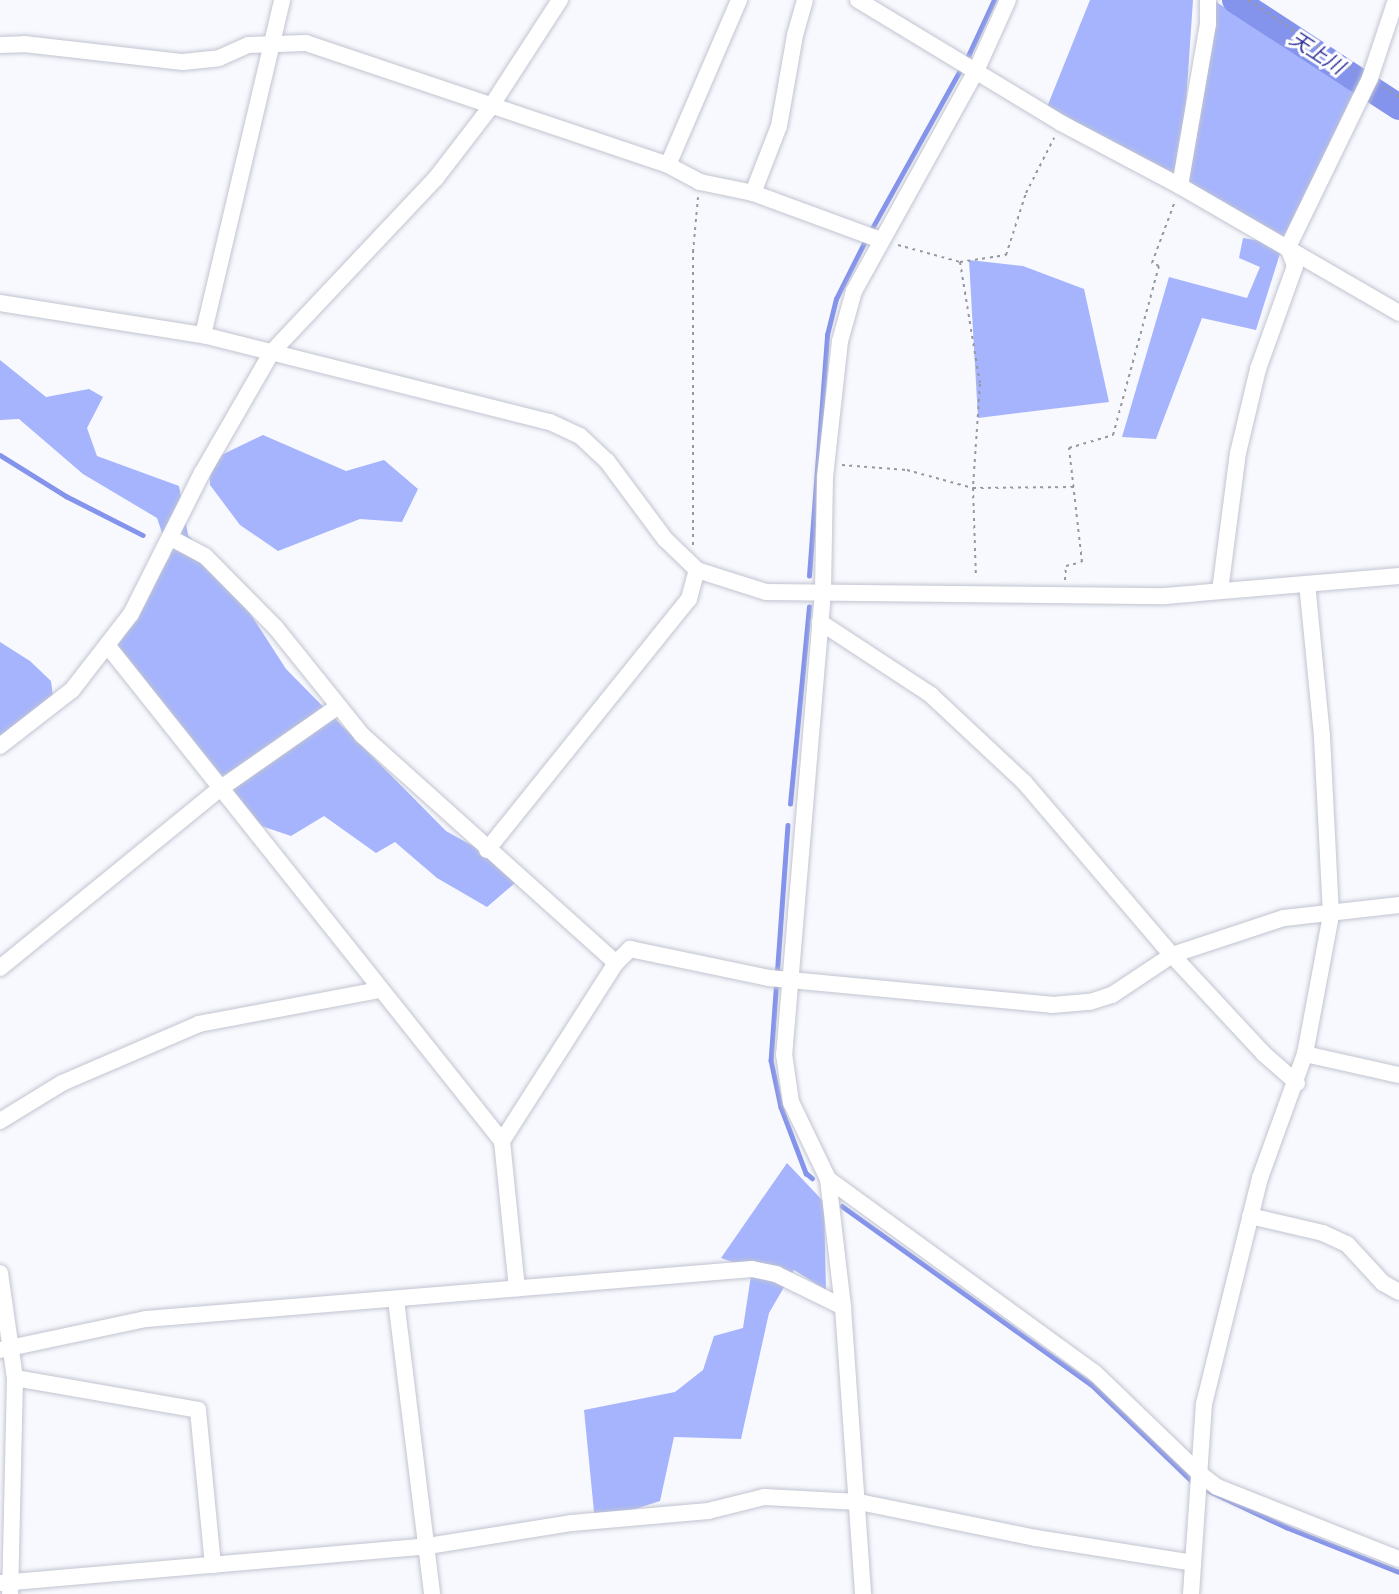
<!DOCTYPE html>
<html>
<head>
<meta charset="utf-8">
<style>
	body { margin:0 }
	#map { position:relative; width:1399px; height:1594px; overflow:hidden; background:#f8f9fe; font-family:"DM Sans","Noto Sans JP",sans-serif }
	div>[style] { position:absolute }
	.forest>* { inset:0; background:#a5b4fc }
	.stream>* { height:4.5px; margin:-2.25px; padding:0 2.25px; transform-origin:2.25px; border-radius:2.25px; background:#8493eb }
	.river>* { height:26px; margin:-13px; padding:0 13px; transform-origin:13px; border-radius:13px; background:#8493eb }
	.path>* { height:2px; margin-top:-1px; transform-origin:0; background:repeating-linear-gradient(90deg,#97989d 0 3px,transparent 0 7.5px) }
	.roads { filter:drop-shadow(0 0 2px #c1c4d0) drop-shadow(0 0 2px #c1c4d0) }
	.minor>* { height:16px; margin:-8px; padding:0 8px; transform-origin:8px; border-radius:8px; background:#fff }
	span { translate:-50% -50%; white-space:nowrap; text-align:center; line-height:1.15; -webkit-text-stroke:6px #fff; paint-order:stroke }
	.water-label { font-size:20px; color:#313499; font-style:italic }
</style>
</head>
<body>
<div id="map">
	<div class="forest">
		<div style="clip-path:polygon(1090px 0,1193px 0,1181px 177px,1213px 0,1355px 90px,1283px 244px,1256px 330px,1202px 318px,1156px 439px,1122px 437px,1169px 277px,1247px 298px,1260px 267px,1239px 258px,1243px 238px,1280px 244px,1045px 112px)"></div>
		<div style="clip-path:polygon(969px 260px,1023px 266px,1084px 289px,1109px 402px,978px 418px)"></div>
		<div style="clip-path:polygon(0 360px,46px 397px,89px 389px,103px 397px,87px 428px,97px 456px,179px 486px,188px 535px,230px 582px,286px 669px,446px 831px,500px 861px,515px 883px,487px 907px,437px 878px,395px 842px,376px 853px,324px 816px,291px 836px,247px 821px,113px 653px,170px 556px,157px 518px,83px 474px,19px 419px,0 420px)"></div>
		<div style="clip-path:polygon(263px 435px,346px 471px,384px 460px,418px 489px,402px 522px,360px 519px,278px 551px,240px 525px,210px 485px,209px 461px)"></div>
		<div style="clip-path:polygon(0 642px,30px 661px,51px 681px,54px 705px,0 746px)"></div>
		<div style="clip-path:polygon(787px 1163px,824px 1202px,826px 1290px,794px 1270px,769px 1313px,741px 1439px,674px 1437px,660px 1501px,595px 1522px,584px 1410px,675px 1392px,703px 1370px,714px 1336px,743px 1328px,752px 1269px,721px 1258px)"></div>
	</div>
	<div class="stream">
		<div style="left:870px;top:232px;width:204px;rotate:-60.9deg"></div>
		<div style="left:969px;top:54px;width:60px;rotate:-65.2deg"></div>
		<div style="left:0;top:455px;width:78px;rotate:31.8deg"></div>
		<div style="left:66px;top:496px;width:86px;rotate:26.9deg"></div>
		<div style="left:809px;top:576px;width:242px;rotate:-85.7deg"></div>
		<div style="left:827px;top:335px;width:37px;rotate:-76deg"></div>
		<div style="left:836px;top:299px;width:67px;rotate:-63.4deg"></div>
		<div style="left:790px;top:804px;width:198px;rotate:-84.5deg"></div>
		<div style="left:788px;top:825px;width:236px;rotate:94.1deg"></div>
		<div style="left:771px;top:1060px;width:48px;rotate:78deg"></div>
		<div style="left:781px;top:1107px;width:71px;rotate:69.3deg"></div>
		<div style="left:806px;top:1173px;width:8px;rotate:40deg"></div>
		<div style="left:842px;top:1206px;width:306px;rotate:35.6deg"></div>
		<div style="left:1091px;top:1384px;width:141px;rotate:43.9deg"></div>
		<div style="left:1203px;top:1488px;width:92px;rotate:25.2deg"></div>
		<div style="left:1286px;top:1527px;width:122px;rotate:21.7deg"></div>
	</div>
	<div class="river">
		<div style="left:1235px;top:0;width:196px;rotate:33.1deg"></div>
	</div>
	<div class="path">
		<div style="left:1248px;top:0;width:129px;rotate:33.9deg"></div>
		<div style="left:1384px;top:87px;width:18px;rotate:34deg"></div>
		<div style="left:898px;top:245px;width:64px;rotate:15.3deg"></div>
		<div style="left:960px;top:262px;width:47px;rotate:-8.7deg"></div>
		<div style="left:1006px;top:255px;width:65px;rotate:-72.1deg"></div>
		<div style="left:1026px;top:193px;width:62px;rotate:-63deg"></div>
		<div style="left:960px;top:262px;width:124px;rotate:80.7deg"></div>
		<div style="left:980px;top:384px;width:104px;rotate:93.9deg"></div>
		<div style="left:973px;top:488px;width:90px;rotate:88.1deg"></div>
		<div style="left:842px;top:465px;width:65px;rotate:4.4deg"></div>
		<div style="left:907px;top:470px;width:68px;rotate:15.3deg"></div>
		<div style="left:973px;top:488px;width:103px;rotate:-0.6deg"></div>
		<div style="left:693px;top:545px;width:293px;rotate:-90deg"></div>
		<div style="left:693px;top:252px;width:55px;rotate:-84.8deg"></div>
		<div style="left:1065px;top:580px;width:14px;rotate:-86deg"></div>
		<div style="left:1066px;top:566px;width:16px;rotate:-14deg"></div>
		<div style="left:1082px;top:562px;width:115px;rotate:-96.5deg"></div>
		<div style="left:1069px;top:448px;width:46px;rotate:-16.5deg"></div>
		<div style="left:1113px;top:435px;width:175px;rotate:-74.8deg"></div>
		<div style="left:1159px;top:266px;width:8px;rotate:-157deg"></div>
		<div style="left:1152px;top:263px;width:66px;rotate:-69.6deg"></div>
	</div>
	<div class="roads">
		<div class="minor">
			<div style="left:858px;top:0;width:237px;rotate:31.2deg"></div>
			<div style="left:1061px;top:123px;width:135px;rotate:27.9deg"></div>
			<div style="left:1180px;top:186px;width:253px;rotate:30.1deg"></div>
			<div style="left:1008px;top:0;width:78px;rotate:114.3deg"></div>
			<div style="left:976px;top:71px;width:252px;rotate:119deg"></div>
			<div style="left:854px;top:291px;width:52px;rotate:105.6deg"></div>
			<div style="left:840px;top:341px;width:137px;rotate:96.3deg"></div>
			<div style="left:825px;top:477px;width:115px;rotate:91deg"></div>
			<div style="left:823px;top:592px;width:464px;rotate:94.8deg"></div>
			<div style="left:784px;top:1054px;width:49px;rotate:81.7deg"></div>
			<div style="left:791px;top:1102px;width:85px;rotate:64.3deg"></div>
			<div style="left:828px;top:1179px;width:329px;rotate:36deg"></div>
			<div style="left:1094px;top:1372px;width:146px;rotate:43.9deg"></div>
			<div style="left:1199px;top:1473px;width:23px;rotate:38deg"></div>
			<div style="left:1217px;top:1487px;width:196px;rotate:21.6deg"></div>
			<div style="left:0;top:45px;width:24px;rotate:-2deg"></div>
			<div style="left:24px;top:44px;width:160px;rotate:6.5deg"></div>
			<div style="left:183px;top:62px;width:36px;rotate:-6deg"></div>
			<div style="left:219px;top:58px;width:32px;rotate:-24deg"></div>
			<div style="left:248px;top:45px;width:58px;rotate:-2deg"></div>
			<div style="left:306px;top:43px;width:382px;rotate:18.6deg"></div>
			<div style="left:668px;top:165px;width:36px;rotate:28deg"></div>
			<div style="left:700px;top:182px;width:54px;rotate:11.7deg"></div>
			<div style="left:753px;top:193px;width:136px;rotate:20.2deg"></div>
			<div style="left:668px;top:165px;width:180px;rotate:-66.7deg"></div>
			<div style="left:1180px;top:186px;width:164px;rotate:-80.2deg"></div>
			<div style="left:1208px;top:24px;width:24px;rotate:-90deg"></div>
			<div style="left:753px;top:193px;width:72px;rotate:-68.8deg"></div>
			<div style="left:779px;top:126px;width:92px;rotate:-80deg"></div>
			<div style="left:795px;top:35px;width:36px;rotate:-74deg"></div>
			<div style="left:0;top:303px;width:206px;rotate:9deg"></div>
			<div style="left:203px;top:335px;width:358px;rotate:14.1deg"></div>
			<div style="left:550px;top:422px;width:33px;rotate:25deg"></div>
			<div style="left:580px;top:436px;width:37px;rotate:43deg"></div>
			<div style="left:607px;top:461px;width:97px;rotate:53.4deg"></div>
			<div style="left:665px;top:539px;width:45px;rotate:44.1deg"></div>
			<div style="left:697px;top:570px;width:72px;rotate:17.7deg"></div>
			<div style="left:766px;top:592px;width:399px;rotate:0.6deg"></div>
			<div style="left:1165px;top:596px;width:235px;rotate:-4.9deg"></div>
			<div style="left:203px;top:335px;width:344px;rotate:-76.7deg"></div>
			<div style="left:171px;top:538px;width:38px;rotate:28deg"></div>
			<div style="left:205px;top:556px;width:101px;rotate:45.4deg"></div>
			<div style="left:276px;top:628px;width:137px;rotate:51.2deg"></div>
			<div style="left:362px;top:735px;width:341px;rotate:41.9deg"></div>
			<div style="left:1220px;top:591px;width:139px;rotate:-82.6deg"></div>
			<div style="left:1238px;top:453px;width:86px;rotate:-76.6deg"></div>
			<div style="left:1258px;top:369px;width:109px;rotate:-70.2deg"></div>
			<div style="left:1295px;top:266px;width:20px;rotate:-110deg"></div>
			<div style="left:1288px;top:247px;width:188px;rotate:-64.1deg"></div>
			<div style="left:1370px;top:78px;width:82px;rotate:-71.6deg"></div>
			<div style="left:820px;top:622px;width:133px;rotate:33.3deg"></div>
			<div style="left:931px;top:695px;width:127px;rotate:43.1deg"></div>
			<div style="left:1024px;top:782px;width:228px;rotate:49.5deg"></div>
			<div style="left:1172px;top:955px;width:135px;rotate:47.1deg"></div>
			<div style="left:1264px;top:1054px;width:44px;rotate:41.3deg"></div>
			<div style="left:107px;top:645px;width:634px;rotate:51.47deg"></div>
			<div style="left:502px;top:1141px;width:148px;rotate:84.2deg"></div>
			<div style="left:0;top:746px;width:91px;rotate:-37.9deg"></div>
			<div style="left:72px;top:690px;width:96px;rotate:-52.2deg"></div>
			<div style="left:131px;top:614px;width:158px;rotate:-63.3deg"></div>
			<div style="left:202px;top:473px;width:140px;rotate:-60deg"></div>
			<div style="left:272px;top:352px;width:239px;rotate:-46.7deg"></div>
			<div style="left:436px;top:178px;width:88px;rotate:-52.4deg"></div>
			<div style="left:490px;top:108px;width:129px;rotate:-57.1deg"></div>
			<div style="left:487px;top:850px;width:322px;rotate:-51.2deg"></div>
			<div style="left:689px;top:599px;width:30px;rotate:-75deg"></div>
			<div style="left:0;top:968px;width:285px;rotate:-39.2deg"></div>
			<div style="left:221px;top:788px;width:141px;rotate:-34.9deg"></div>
			<div style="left:1305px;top:1054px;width:96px;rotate:12.6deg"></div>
			<div style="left:0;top:1121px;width:73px;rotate:-31.5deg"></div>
			<div style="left:62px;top:1083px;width:149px;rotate:-23.3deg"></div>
			<div style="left:199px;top:1024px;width:183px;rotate:-10.7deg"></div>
			<div style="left:502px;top:1141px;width:211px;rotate:-57.4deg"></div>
			<div style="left:616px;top:963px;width:20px;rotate:-45deg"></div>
			<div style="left:630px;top:949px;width:142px;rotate:11.8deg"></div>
			<div style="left:769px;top:978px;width:284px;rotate:5.4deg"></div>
			<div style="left:1052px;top:1005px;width:38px;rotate:-5deg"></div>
			<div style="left:1090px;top:1002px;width:23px;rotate:-18deg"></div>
			<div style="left:1112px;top:995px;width:72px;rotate:-33.7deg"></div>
			<div style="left:1172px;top:955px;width:118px;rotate:-18.3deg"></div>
			<div style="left:1284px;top:918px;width:116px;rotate:-6.4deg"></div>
			<div style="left:828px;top:1179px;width:129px;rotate:83.3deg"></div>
			<div style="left:843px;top:1307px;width:288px;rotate:86deg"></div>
			<div style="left:1250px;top:1216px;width:75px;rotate:13.1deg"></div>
			<div style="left:1323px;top:1233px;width:26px;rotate:25deg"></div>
			<div style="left:1347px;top:1244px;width:53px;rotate:47.3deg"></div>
			<div style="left:1383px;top:1283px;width:18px;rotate:29deg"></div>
			<div style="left:0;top:1273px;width:106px;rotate:81.9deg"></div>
			<div style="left:15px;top:1378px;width:216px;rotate:91.3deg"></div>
			<div style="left:396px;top:1300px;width:296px;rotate:83deg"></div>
			<div style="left:0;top:1350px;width:149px;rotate:-12deg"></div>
			<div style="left:146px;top:1319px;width:608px;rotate:-4.72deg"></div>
			<div style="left:752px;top:1269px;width:25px;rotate:12deg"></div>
			<div style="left:776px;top:1274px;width:75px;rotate:26.2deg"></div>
			<div style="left:15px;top:1378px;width:186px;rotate:9.9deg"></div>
			<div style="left:198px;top:1410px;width:156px;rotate:84.5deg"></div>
			<div style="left:0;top:1583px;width:430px;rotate:-4.9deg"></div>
			<div style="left:428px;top:1546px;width:146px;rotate:-9.1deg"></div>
			<div style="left:572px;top:1523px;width:137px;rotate:-5deg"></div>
			<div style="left:708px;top:1511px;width:58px;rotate:-14deg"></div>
			<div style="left:764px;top:1497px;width:95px;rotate:3deg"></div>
			<div style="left:859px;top:1502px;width:181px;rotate:11.5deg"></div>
			<div style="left:1036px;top:1538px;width:159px;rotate:9deg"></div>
			<div style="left:1191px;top:1594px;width:190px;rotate:-86.1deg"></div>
			<div style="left:1204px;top:1404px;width:233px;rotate:-76.1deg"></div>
			<div style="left:1260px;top:1178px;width:132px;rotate:-70.1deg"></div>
			<div style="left:1305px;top:1054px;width:141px;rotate:-79.4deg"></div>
			<div style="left:1331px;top:915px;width:179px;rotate:-92.9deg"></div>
			<div style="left:1322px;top:736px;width:153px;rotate:-95.6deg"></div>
		</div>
	</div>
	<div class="water-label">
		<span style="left:1317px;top:53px;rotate:33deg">天上川</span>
	</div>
</div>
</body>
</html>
